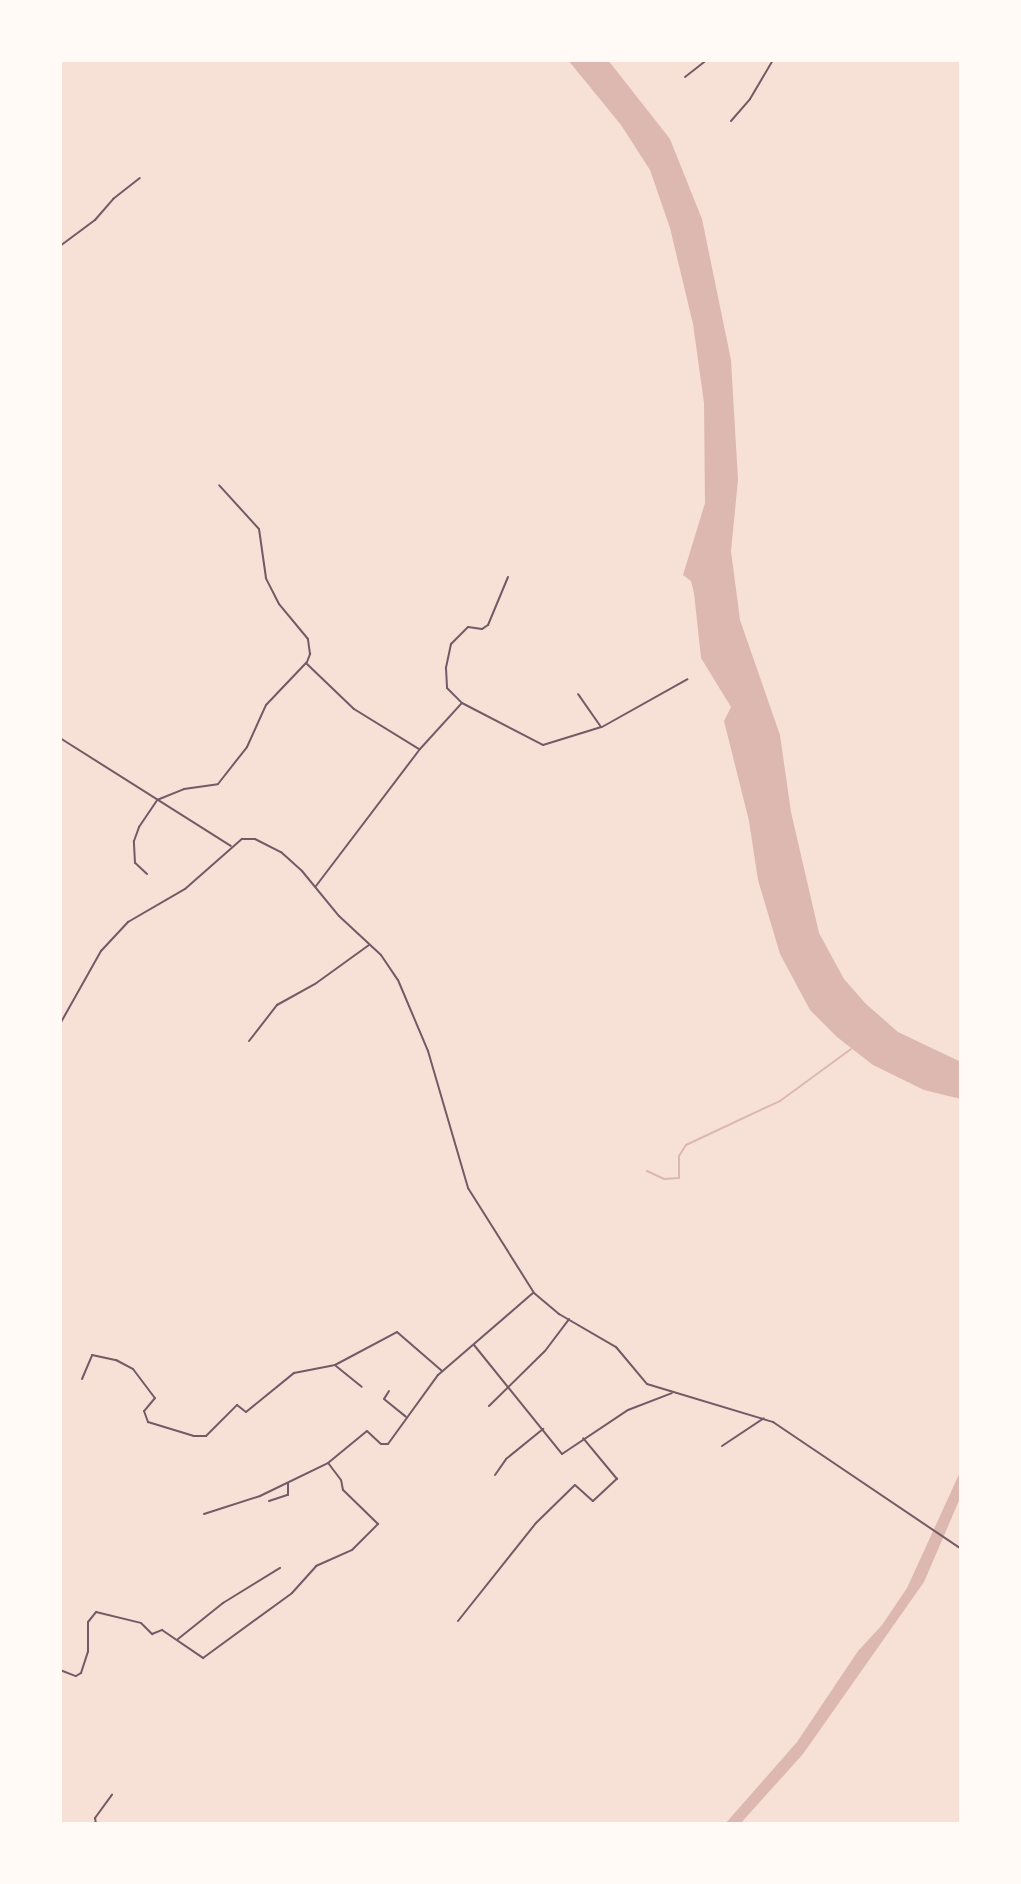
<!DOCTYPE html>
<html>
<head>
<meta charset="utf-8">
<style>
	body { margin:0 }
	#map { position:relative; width:1021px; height:1884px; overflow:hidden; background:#f7e1d7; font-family:"Fira Sans Condensed",sans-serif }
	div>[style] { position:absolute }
	.water>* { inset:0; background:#dcb8b0 }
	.stream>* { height:2px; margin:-1px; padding:0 1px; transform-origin:1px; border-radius:1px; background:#dcb8b0 }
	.minor>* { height:2px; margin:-1px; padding:0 1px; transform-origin:1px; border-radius:1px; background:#755966 }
	.tertiary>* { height:2px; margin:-1px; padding:0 1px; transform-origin:1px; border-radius:1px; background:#755966 }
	span { translate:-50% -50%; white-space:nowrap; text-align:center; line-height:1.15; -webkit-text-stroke:8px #fffaf5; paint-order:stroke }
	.frame { position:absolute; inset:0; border:62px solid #fffaf5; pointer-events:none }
</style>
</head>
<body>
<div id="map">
	<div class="water">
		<div style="clip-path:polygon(568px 60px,608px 60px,670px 139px,702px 219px,731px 360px,738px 480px,731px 551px,740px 620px,780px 735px,791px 812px,819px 933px,844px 979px,865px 1003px,898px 1032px,961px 1062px,961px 1099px,924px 1090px,873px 1065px,837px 1037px,810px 1010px,780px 954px,758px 880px,749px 821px,724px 721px,731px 707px,701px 658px,694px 593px,691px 581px,683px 575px,705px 503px,704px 403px,693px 324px,670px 228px,650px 170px,621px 125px)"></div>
		<div style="clip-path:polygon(961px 1470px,961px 1496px,924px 1582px,803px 1754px,740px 1824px,725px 1824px,797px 1742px,858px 1651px,882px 1625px,907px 1588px)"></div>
	</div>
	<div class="stream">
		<div style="left:647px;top:1171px;width:19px;rotate:25deg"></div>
		<div style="left:664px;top:1179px;width:15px;rotate:-4deg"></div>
		<div style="left:679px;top:1178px;width:22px;rotate:-90deg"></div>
		<div style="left:679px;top:1156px;width:13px;rotate:-58deg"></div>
		<div style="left:686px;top:1145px;width:104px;rotate:-25.1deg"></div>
		<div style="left:780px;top:1101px;width:88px;rotate:-36.2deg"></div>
	</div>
	<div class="minor">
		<div style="left:685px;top:77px;width:28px;rotate:-38deg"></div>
		<div style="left:731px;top:121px;width:29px;rotate:-49deg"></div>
		<div style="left:750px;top:99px;width:45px;rotate:-59.5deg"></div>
		<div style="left:60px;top:246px;width:44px;rotate:-36.6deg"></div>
		<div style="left:95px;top:220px;width:28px;rotate:-49deg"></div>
		<div style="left:113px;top:199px;width:34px;rotate:-38deg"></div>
		<div style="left:508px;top:577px;width:52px;rotate:112.6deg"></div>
		<div style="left:488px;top:625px;width:7px;rotate:146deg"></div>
		<div style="left:482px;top:629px;width:14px;rotate:-172deg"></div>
		<div style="left:468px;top:627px;width:24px;rotate:135deg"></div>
		<div style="left:451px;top:644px;width:25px;rotate:102deg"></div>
		<div style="left:446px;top:668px;width:20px;rotate:87deg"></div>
		<div style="left:447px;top:688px;width:21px;rotate:45deg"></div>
		<div style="left:462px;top:703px;width:91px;rotate:27.4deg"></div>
		<div style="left:543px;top:745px;width:61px;rotate:-17.2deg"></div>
		<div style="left:601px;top:727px;width:40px;rotate:-124.9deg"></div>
		<div style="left:307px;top:664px;width:65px;rotate:43.8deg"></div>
		<div style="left:354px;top:709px;width:76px;rotate:31.6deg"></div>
		<div style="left:602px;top:727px;width:98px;rotate:-29.2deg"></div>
		<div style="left:60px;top:738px;width:202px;rotate:32.3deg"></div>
		<div style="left:147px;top:874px;width:16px;rotate:-137deg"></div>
		<div style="left:135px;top:863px;width:22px;rotate:-93deg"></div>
		<div style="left:134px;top:841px;width:15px;rotate:-70deg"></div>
		<div style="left:139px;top:827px;width:32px;rotate:-56deg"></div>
		<div style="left:157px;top:800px;width:29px;rotate:-22deg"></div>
		<div style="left:184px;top:789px;width:34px;rotate:-8deg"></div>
		<div style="left:218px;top:784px;width:47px;rotate:-51.9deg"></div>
		<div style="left:247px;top:747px;width:46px;rotate:-65.7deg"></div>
		<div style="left:266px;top:705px;width:59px;rotate:-46.4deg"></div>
		<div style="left:307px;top:662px;width:9px;rotate:-69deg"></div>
		<div style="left:310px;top:654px;width:15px;rotate:-98deg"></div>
		<div style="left:308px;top:639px;width:45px;rotate:-129.6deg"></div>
		<div style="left:279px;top:604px;width:29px;rotate:-117deg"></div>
		<div style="left:266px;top:578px;width:49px;rotate:-98.1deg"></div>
		<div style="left:259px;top:529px;width:59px;rotate:-132.3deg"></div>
		<div style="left:316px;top:886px;width:172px;rotate:-52.8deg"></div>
		<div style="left:420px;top:749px;width:61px;rotate:-47.7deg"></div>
		<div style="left:249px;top:1041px;width:46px;rotate:-52.1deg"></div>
		<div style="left:277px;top:1005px;width:43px;rotate:-28.9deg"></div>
		<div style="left:315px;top:984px;width:67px;rotate:-35.8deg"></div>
		<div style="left:474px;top:1345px;width:140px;rotate:51.1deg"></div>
		<div style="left:562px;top:1454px;width:79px;rotate:-33.7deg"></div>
		<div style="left:628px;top:1410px;width:47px;rotate:-21.1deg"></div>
		<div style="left:336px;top:1366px;width:33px;rotate:39deg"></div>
		<div style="left:82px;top:1379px;width:26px;rotate:-67deg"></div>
		<div style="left:92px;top:1355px;width:25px;rotate:12deg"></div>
		<div style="left:116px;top:1360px;width:19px;rotate:28deg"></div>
		<div style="left:133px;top:1369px;width:36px;rotate:53deg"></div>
		<div style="left:155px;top:1398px;width:17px;rotate:130deg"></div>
		<div style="left:144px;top:1411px;width:12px;rotate:70deg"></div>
		<div style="left:148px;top:1422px;width:48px;rotate:16.9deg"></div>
		<div style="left:194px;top:1436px;width:12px"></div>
		<div style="left:206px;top:1436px;width:44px;rotate:-45deg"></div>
		<div style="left:237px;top:1405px;width:11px;rotate:38deg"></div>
		<div style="left:246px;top:1412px;width:62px;rotate:-39.1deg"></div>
		<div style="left:294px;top:1373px;width:42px;rotate:-11deg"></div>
		<div style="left:335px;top:1365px;width:70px;rotate:-28deg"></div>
		<div style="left:397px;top:1332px;width:60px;rotate:40.9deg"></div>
		<div style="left:389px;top:1391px;width:9px;rotate:122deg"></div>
		<div style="left:384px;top:1399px;width:28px;rotate:39deg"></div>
		<div style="left:489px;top:1406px;width:78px;rotate:-44.5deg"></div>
		<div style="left:545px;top:1351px;width:40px;rotate:-53deg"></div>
		<div style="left:722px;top:1446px;width:50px;rotate:-33.7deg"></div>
		<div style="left:495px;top:1475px;width:19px;rotate:-55deg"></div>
		<div style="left:506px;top:1459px;width:48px;rotate:-39deg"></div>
		<div style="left:269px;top:1501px;width:20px;rotate:-18deg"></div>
		<div style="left:288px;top:1495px;width:12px;rotate:-90deg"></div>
		<div style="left:204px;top:1514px;width:59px;rotate:-17.8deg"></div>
		<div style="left:260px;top:1496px;width:76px;rotate:-25.9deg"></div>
		<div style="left:328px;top:1463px;width:50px;rotate:-39.4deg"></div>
		<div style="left:367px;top:1431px;width:19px;rotate:43deg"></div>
		<div style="left:381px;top:1444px;width:7px"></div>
		<div style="left:388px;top:1444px;width:85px;rotate:-54.1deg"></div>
		<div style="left:438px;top:1375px;width:125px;rotate:-40.8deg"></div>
		<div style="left:458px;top:1621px;width:125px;rotate:-51.5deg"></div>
		<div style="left:536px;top:1523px;width:54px;rotate:-44.3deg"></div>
		<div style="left:575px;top:1485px;width:24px;rotate:42deg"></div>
		<div style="left:593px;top:1501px;width:33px;rotate:-43deg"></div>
		<div style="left:617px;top:1479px;width:53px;rotate:-129.7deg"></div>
		<div style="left:178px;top:1639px;width:58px;rotate:-38.7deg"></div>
		<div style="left:223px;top:1603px;width:67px;rotate:-31.6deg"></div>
		<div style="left:60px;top:1670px;width:17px;rotate:21deg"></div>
		<div style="left:76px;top:1676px;width:6px;rotate:-31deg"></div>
		<div style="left:81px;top:1673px;width:22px;rotate:-72deg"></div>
		<div style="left:88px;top:1652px;width:30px;rotate:-90deg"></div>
		<div style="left:88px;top:1622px;width:13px;rotate:-51deg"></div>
		<div style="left:96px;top:1612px;width:46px;rotate:13.7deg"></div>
		<div style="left:141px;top:1623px;width:16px;rotate:45deg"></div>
		<div style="left:152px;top:1634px;width:11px;rotate:-22deg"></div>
		<div style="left:162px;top:1630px;width:50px;rotate:34.3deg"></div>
		<div style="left:203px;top:1658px;width:110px;rotate:-36.1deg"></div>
		<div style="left:292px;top:1593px;width:36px;rotate:-48deg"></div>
		<div style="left:316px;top:1566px;width:39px;rotate:-24deg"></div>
		<div style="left:352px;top:1550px;width:37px;rotate:-45deg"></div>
		<div style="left:378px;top:1524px;width:49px;rotate:-135.8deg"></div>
		<div style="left:343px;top:1490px;width:10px;rotate:-101deg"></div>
		<div style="left:341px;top:1480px;width:21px;rotate:-127deg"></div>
		<div style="left:96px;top:1824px;width:6px;rotate:-99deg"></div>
		<div style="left:95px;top:1818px;width:29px;rotate:-54deg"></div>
	</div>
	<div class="tertiary">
		<div style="left:60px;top:1024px;width:84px;rotate:-60.7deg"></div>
		<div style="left:101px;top:951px;width:40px;rotate:-47deg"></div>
		<div style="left:128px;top:922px;width:66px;rotate:-30.1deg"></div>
		<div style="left:185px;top:889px;width:76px;rotate:-41.3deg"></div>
		<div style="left:242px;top:839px;width:13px"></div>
		<div style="left:255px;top:839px;width:29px;rotate:27deg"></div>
		<div style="left:281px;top:852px;width:28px;rotate:42deg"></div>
		<div style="left:302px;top:871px;width:58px;rotate:50.6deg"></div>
		<div style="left:339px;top:916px;width:57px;rotate:42.9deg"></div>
		<div style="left:381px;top:955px;width:30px;rotate:56deg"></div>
		<div style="left:398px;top:980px;width:77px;rotate:67.1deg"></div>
		<div style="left:428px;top:1051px;width:143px;rotate:73.7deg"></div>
		<div style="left:468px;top:1188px;width:124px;rotate:57.8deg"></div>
		<div style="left:534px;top:1293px;width:33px;rotate:40deg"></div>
		<div style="left:559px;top:1314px;width:66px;rotate:30.1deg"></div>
		<div style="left:616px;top:1347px;width:48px;rotate:50deg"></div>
		<div style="left:647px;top:1384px;width:132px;rotate:16.8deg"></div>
		<div style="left:773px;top:1422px;width:227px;rotate:34deg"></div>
	</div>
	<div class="frame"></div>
</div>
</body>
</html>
